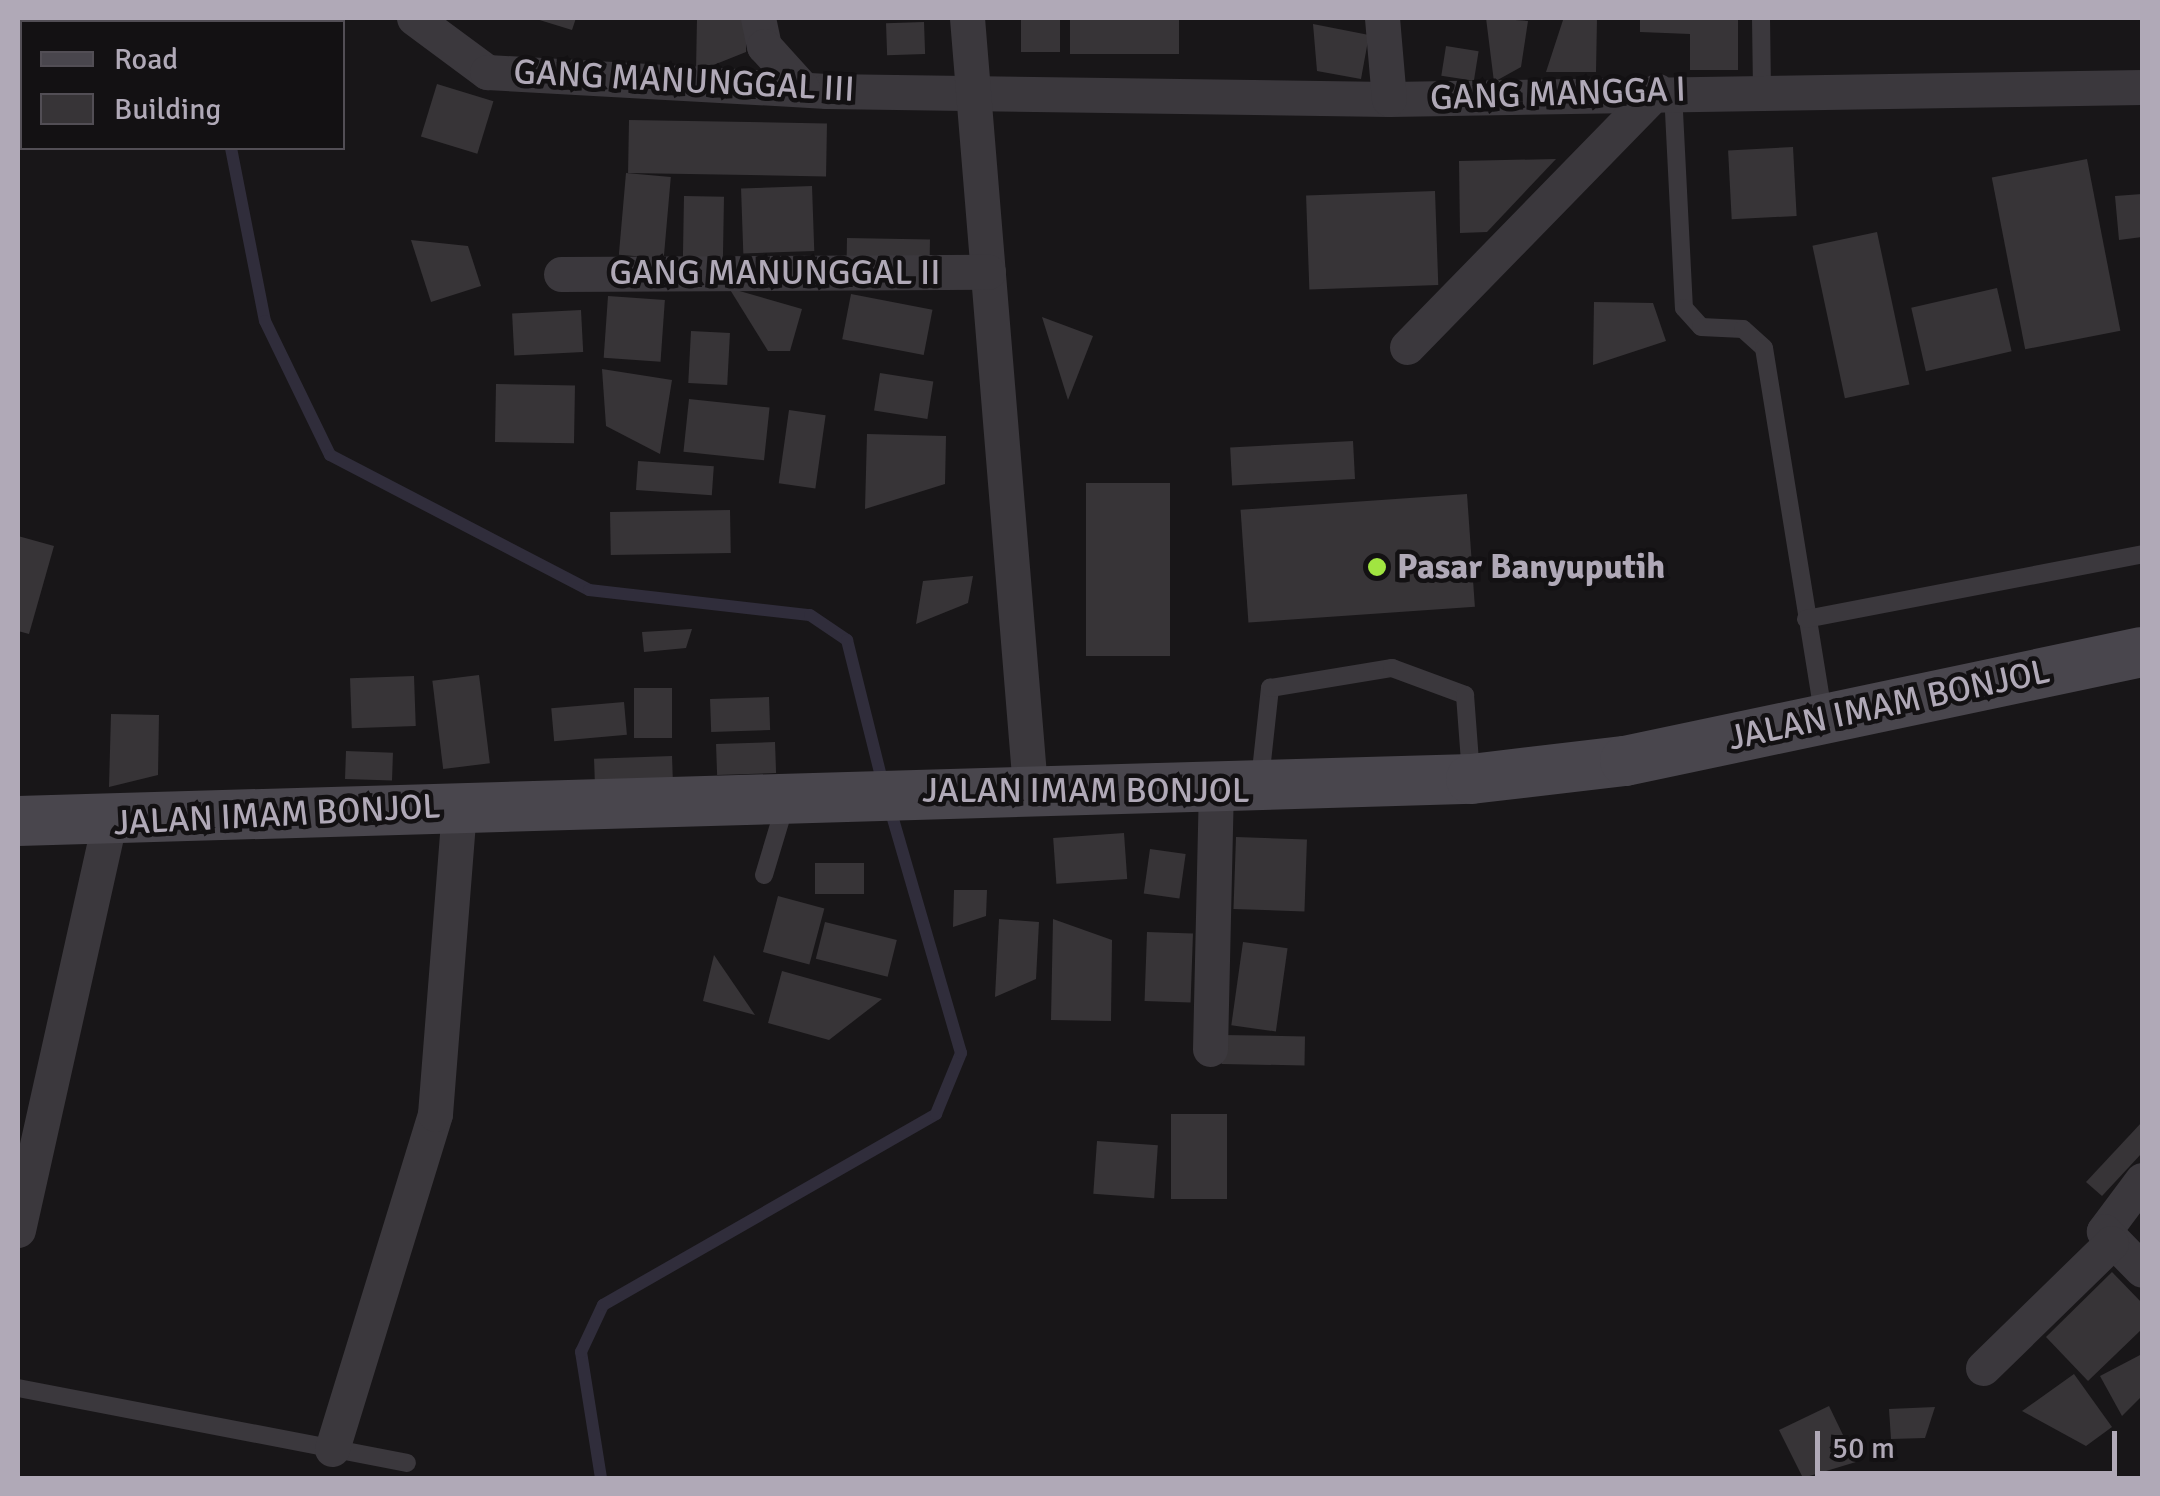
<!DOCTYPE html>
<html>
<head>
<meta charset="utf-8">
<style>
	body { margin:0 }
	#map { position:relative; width:2160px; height:1496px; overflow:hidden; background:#181618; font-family:Signika,sans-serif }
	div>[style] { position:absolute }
	.stream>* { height:12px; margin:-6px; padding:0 6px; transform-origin:6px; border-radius:6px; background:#302d3b }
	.building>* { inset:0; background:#373437; transform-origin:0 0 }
	.lane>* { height:18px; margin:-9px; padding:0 9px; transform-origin:9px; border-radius:9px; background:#3b383d }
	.street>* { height:35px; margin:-17.5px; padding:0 17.5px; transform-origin:17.5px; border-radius:17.5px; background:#3b383d }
	.secondary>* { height:50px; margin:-25px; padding:0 25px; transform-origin:25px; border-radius:25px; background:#49464d }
	.dots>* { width:28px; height:28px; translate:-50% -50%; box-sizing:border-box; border:5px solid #131113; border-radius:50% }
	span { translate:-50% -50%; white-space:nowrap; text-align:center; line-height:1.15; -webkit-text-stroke:9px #131113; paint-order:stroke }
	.street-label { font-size:35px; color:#b0a9b7 }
	.poi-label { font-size:35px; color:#b0a9b7; font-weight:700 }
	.left { translate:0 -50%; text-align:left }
	.frame { position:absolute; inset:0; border:20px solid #b0a9b7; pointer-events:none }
	.legend { position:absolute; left:20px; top:20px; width:325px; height:130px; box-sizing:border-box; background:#131113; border:2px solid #524e55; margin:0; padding:12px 18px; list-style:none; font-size:30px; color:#b0a9b7 }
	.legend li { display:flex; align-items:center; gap:20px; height:50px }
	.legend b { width:50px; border:2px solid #524e55 }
	.scale { position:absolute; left:1815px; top:1431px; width:302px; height:45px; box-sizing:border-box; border:5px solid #b0a9b7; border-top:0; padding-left:12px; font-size:30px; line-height:35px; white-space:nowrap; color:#b0a9b7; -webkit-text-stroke:8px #131113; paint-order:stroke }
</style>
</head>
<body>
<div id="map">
	<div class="stream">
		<div style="left:238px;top:22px;width:6px;rotate:-39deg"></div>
		<div style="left:231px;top:148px;width:176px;rotate:78.9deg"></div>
		<div style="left:265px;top:321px;width:149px;rotate:64.1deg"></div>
		<div style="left:330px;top:455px;width:292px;rotate:27.5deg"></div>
		<div style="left:589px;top:590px;width:222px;rotate:6.5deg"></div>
		<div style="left:810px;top:615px;width:45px;rotate:34deg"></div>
		<div style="left:847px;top:640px;width:148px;rotate:76deg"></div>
		<div style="left:601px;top:1478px;width:128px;rotate:-99deg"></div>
		<div style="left:581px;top:1352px;width:52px;rotate:-64.9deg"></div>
		<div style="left:603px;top:1305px;width:384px;rotate:-29.8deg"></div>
		<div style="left:936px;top:1114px;width:66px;rotate:-67.7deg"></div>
		<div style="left:961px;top:1053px;width:255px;rotate:-106.2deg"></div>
	</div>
	<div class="building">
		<div style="clip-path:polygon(533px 18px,576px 18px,572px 30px)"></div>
		<div style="clip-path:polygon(697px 18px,746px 18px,746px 52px,696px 72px)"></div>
		<div style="left:1021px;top:18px;width:39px;height:34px"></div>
		<div style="clip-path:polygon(1486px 18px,1528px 21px,1521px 67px,1494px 82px)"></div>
		<div style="clip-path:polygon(1597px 18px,1596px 72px,1546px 72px,1563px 20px)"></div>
		<div style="clip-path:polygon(1640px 18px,1738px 18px,1738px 70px,1690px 70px,1690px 34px,1640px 32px)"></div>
		<div style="left:1179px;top:19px;width:35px;height:109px;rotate:90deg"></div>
		<div style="left:924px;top:22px;width:32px;height:38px;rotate:88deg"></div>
		<div style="clip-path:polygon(1313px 24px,1369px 35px,1361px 79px,1317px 71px)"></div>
		<div style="left:1446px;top:46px;width:33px;height:30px;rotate:9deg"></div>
		<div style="left:437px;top:84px;width:59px;height:55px;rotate:17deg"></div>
		<div style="left:629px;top:120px;width:198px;height:53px;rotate:1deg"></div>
		<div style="left:1793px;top:147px;width:69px;height:65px;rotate:87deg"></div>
		<div style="clip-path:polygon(1556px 159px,1487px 232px,1460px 233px,1459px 161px)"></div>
		<div style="left:2087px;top:159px;width:175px;height:97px;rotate:79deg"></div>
		<div style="left:626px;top:173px;width:45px;height:82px;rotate:5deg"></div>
		<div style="left:812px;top:186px;width:65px;height:71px;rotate:88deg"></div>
		<div style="left:1435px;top:191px;width:94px;height:129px;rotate:88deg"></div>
		<div style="clip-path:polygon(2142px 194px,2142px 237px,2119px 240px,2115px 196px)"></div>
		<div style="left:684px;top:196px;width:40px;height:62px;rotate:1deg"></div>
		<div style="left:1877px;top:232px;width:156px;height:66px;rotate:78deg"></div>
		<div style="left:847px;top:238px;width:83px;height:26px;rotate:1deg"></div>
		<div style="clip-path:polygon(411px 240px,468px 246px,481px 286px,431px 302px)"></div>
		<div style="clip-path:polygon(729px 288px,802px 309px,790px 351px,768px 351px)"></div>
		<div style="left:1997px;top:288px;width:65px;height:88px;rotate:77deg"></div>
		<div style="left:851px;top:294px;width:83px;height:46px;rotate:11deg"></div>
		<div style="left:608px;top:296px;width:57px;height:62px;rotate:4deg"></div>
		<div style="clip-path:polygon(1594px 302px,1653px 303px,1666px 341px,1593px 365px)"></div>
		<div style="left:581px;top:310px;width:42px;height:69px;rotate:87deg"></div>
		<div style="clip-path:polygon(1042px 317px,1093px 336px,1068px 400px)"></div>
		<div style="left:691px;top:331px;width:39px;height:52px;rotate:3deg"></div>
		<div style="clip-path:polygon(602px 369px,672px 380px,660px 454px,606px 426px)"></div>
		<div style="left:880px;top:373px;width:54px;height:38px;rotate:9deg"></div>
		<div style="left:496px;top:384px;width:79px;height:58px;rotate:1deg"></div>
		<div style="left:689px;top:399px;width:81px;height:53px;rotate:6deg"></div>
		<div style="left:789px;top:410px;width:37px;height:74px;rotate:8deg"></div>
		<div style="clip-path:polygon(867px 434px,946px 436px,945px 484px,865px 509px)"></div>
		<div style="left:1353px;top:441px;width:38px;height:123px;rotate:87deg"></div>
		<div style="left:638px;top:461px;width:76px;height:29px;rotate:4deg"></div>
		<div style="left:1086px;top:483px;width:84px;height:173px"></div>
		<div style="left:1467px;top:494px;width:113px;height:227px;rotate:86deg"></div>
		<div style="left:730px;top:510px;width:43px;height:120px;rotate:89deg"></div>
		<div style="clip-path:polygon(18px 536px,54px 546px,29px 634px,18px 631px)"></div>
		<div style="clip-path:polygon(973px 576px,968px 603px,916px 624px,923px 581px)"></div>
		<div style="clip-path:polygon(692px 629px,686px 648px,644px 652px,642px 632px)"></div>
		<div style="left:479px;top:675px;width:89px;height:47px;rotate:83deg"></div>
		<div style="left:414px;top:676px;width:50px;height:64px;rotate:88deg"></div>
		<div style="left:672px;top:688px;width:50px;height:38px;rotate:90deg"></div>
		<div style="left:769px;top:697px;width:33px;height:59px;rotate:88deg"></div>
		<div style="left:624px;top:702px;width:33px;height:73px;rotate:85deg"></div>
		<div style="clip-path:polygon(111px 714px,159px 715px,158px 775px,109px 787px)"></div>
		<div style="left:775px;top:742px;width:31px;height:59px;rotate:88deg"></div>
		<div style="left:346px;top:751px;width:47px;height:28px;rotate:2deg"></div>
		<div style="left:672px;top:756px;width:24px;height:78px;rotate:88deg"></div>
		<div style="left:1124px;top:833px;width:46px;height:71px;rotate:86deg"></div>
		<div style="left:1236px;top:837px;width:71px;height:72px;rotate:2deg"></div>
		<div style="left:1150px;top:849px;width:36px;height:45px;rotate:8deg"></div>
		<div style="left:864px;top:863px;width:31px;height:49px;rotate:90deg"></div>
		<div style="clip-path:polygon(954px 890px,987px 890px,986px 916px,953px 927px)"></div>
		<div style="left:778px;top:896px;width:48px;height:58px;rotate:15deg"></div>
		<div style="clip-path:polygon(999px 919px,1039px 922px,1036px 979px,995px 997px)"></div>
		<div style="clip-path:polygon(1053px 919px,1112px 940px,1111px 1021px,1051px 1020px)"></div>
		<div style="left:825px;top:922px;width:74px;height:38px;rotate:14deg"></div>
		<div style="left:1147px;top:932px;width:46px;height:69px;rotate:2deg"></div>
		<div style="left:1243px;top:942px;width:45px;height:84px;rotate:8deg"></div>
		<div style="clip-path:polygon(714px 955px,755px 1015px,703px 1001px)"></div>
		<div style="clip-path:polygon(782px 971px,882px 999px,829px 1040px,768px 1023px)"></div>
		<div style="left:1222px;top:1035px;width:83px;height:29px;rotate:1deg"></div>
		<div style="left:1171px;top:1114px;width:56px;height:85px"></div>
		<div style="clip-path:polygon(2142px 1122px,2142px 1153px,2102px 1196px,2086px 1182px)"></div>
		<div style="left:1097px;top:1141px;width:61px;height:53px;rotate:4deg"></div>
		<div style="clip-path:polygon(2112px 1272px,2142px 1303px,2142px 1329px,2088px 1381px,2046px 1337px)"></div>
		<div style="clip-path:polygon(2142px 1354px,2142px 1396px,2122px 1416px,2100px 1376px)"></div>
		<div style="clip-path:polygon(2074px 1374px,2112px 1427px,2086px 1446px,2022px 1411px)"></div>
		<div style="clip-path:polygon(1829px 1406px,1856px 1462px,1803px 1478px,1779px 1430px)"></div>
		<div style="clip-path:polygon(1935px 1407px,1925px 1438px,1891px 1439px,1889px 1409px)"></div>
	</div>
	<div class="lane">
		<div style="left:1761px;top:18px;width:71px;rotate:89.2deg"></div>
		<div style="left:1673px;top:92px;width:216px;rotate:87.1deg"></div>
		<div style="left:1684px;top:308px;width:25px;rotate:48deg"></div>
		<div style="left:1701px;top:327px;width:42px;rotate:2.7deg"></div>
		<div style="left:1743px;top:329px;width:28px;rotate:42deg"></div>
		<div style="left:1764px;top:348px;width:374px;rotate:80.8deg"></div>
		<div style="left:1806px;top:619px;width:342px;rotate:-10.9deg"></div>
		<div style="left:1260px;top:780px;width:93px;rotate:-83.8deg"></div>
		<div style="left:1270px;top:688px;width:124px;rotate:-9.3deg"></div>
		<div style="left:1392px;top:668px;width:78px;rotate:20.3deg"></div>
		<div style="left:1465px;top:695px;width:80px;rotate:85.7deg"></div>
		<div style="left:764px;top:875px;width:73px;rotate:-73.3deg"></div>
		<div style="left:18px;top:1388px;width:396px;rotate:10.9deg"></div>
	</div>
	<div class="street">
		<div style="left:414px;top:18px;width:91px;rotate:36.5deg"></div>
		<div style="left:487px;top:72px;width:340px;rotate:3.2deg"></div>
		<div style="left:826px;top:91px;width:563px;rotate:0.81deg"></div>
		<div style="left:1389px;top:99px;width:753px;rotate:-0.91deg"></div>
		<div style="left:758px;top:18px;width:29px;rotate:78deg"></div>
		<div style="left:764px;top:46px;width:57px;rotate:47.9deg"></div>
		<div style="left:967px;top:18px;width:773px;rotate:85.32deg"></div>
		<div style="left:1382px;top:18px;width:81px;rotate:85.1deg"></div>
		<div style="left:561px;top:274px;width:427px;rotate:-0.3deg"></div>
		<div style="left:1407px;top:347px;width:358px;rotate:-45.7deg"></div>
		<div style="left:1210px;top:1049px;width:256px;rotate:-88.7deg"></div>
		<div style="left:2142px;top:1180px;width:64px;rotate:126.7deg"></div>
		<div style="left:2104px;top:1231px;width:54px;rotate:45.7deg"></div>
		<div style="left:18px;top:1230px;width:417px;rotate:-77.4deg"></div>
		<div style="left:1983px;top:1368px;width:179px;rotate:-44.3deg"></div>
		<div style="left:332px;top:1449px;width:350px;rotate:-72.9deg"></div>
		<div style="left:435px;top:1114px;width:308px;rotate:-85.5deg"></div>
	</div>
	<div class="secondary">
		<div style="left:18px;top:821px;width:1454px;rotate:-1.66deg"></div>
		<div style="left:1471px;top:779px;width:155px;rotate:-6.7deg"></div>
		<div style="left:1625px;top:761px;width:528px;rotate:-11.91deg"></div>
	</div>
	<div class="dots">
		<div style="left:1377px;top:567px;background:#a1e541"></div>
	</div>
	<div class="street-label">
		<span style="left:684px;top:81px;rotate:3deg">GANG MANUNGGAL III</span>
		<span style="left:1558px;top:94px;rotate:-2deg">GANG MANGGA I</span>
		<span style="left:775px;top:273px">GANG MANUNGGAL II</span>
		<span style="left:1889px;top:705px;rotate:-12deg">JALAN IMAM BONJOL</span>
		<span style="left:1086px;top:791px">JALAN IMAM BONJOL</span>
		<span style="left:277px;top:815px;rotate:-3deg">JALAN IMAM BONJOL</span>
	</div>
	<div class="poi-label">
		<span class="left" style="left:1397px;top:567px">Pasar Banyuputih</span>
	</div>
	<div class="frame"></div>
	<ul class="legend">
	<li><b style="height:12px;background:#49464d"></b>Road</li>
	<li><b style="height:28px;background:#373437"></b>Building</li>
	</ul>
	<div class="scale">50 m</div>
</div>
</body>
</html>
